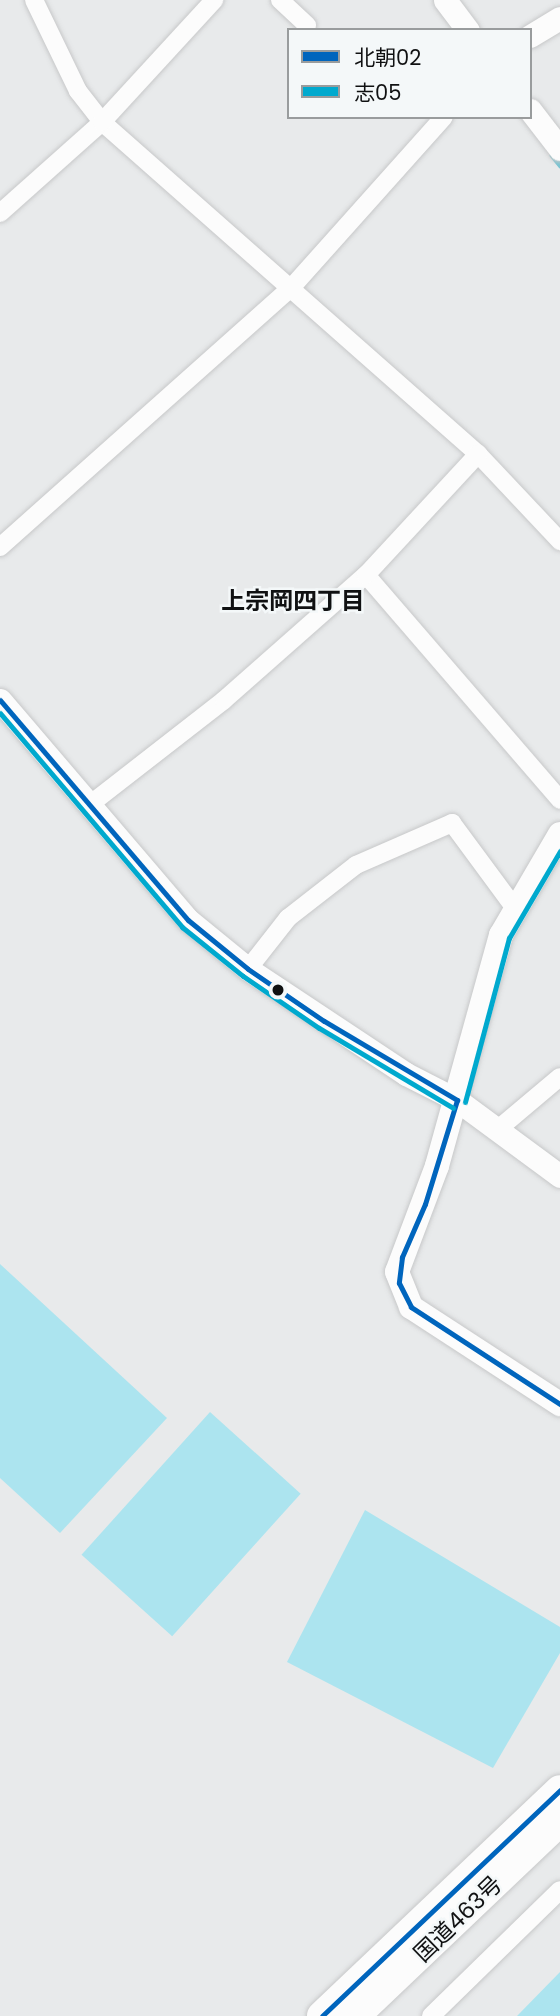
<!DOCTYPE html>
<html>
<head>
<meta charset="utf-8">
<style>
	body { margin:0 }
	#map { position:relative; width:560px; height:2016px; overflow:hidden; background:#e8eaeb; font-family:Poppins,"Noto Sans JP",sans-serif }
	div>[style] { position:absolute }
	.green>* { inset:0; background:#ace4ef; transform-origin:0 0 }
	.stream>* { height:4.5px; margin:-2.25px; padding:0 2.25px; transform-origin:2.25px; border-radius:2.25px; background:#78c4d2 }
	.roads { filter:drop-shadow(0 0 2px #c7c8c9) drop-shadow(0 0 2px #c7c8c9) }
	.minor>* { height:18px; margin:-9px; padding:0 9px; transform-origin:9px; border-radius:9px; background:#fcfcfc }
	.tertiary>* { height:23px; margin:-11.5px; padding:0 11.5px; transform-origin:11.5px; border-radius:11.5px; background:#fcfcfc }
	.secondary>* { height:24px; margin:-12px; padding:0 12px; transform-origin:12px; border-radius:12px; background:#fcfcfc }
	.trunk>* { height:30px; margin:-15px; padding:0 15px; transform-origin:15px; border-radius:15px; background:#fcfcfc }
	.bus-1>* { height:5px; margin:-2.5px; padding:0 2.5px; transform-origin:2.5px; border-radius:2.5px; background:#0065bd }
	.bus-2>* { height:5px; margin:-2.5px; padding:0 2.5px; transform-origin:2.5px; border-radius:2.5px; background:#00a9ce }
	.dots>* { width:19px; height:19px; translate:-50% -50%; box-sizing:border-box; border:4px solid #f4f8f9; border-radius:50% }
	span { translate:-50% -50%; white-space:nowrap; text-align:center; line-height:1.15; -webkit-text-stroke:5px #f4f8f9; paint-order:stroke }
	.street-label { font-size:23px; color:#101112 }
	.neighbourhood-label { font-size:24px; color:#101112; font-weight:700 }
	.legend { position:absolute; left:287px; top:28px; width:245px; height:91px; box-sizing:border-box; background:#f4f8f9; border:2px solid #999c9d; margin:0; padding:9px 12px; list-style:none; font-size:21px; color:#101112 }
	.legend li { display:flex; align-items:center; gap:14px; height:35px }
	.legend b { width:35px; border:2px solid #999c9d }
</style>
</head>
<body>
<div id="map">
	<div class="green">
		<div style="clip-path:polygon(0 1264px,167px 1418px,60px 1533px,0 1478px)"></div>
		<div style="left:210px;top:1412px;width:122px;height:192px;rotate:42deg"></div>
		<div style="clip-path:polygon(365px 1510px,560px 1627px,560px 1653px,493px 1768px,287px 1662px)"></div>
		<div style="clip-path:polygon(560px 1972px,560px 2016px,517px 2016px)"></div>
	</div>
	<div class="stream">
		<div style="left:552px;top:155px;width:13px;rotate:51deg"></div>
	</div>
	<div class="roads">
		<div class="minor">
			<div style="left:34px;top:0;width:101px;rotate:64.2deg"></div>
			<div style="left:78px;top:91px;width:39px;rotate:52deg"></div>
			<div style="left:102px;top:122px;width:502px;rotate:41.44deg"></div>
			<div style="left:478px;top:454px;width:120px;rotate:46.7deg"></div>
			<div style="left:280px;top:0;width:37px;rotate:43deg"></div>
			<div style="left:0;top:213px;width:137px;rotate:-41.7deg"></div>
			<div style="left:102px;top:122px;width:166px;rotate:-47.4deg"></div>
			<div style="left:0;top:547px;width:390px;rotate:-41.7deg"></div>
			<div style="left:291px;top:288px;width:229px;rotate:-48.2deg"></div>
			<div style="left:366px;top:575px;width:297px;rotate:49.2deg"></div>
			<div style="left:88px;top:806px;width:172px;rotate:-37.9deg"></div>
			<div style="left:224px;top:700px;width:189px;rotate:-41.4deg"></div>
			<div style="left:366px;top:575px;width:165px;rotate:-47.2deg"></div>
			<div style="left:248px;top:969px;width:65px;rotate:-51.9deg"></div>
			<div style="left:288px;top:918px;width:86px;rotate:-37.9deg"></div>
			<div style="left:356px;top:865px;width:105px;rotate:-23.6deg"></div>
			<div style="left:452px;top:823px;width:104px;rotate:53.6deg"></div>
			<div style="left:497px;top:1130px;width:82px;rotate:-40.1deg"></div>
			<div style="left:431px;top:2016px;width:180px;rotate:-44.3deg"></div>
		</div>
		<div class="tertiary">
			<div style="left:445px;top:0;width:38px;rotate:53deg"></div>
			<div style="left:530px;top:36px;width:35px;rotate:-31deg"></div>
			<div style="left:530px;top:110px;width:49px;rotate:52.4deg"></div>
			<div style="left:0;top:700px;width:289px;rotate:49.5deg"></div>
			<div style="left:188px;top:920px;width:77px;rotate:39.2deg"></div>
			<div style="left:248px;top:969px;width:190px;rotate:33.6deg"></div>
			<div style="left:406px;top:1074px;width:57px;rotate:27deg"></div>
			<div style="left:457px;top:1100px;width:128px;rotate:36.4deg"></div>
		</div>
		<div class="secondary">
			<div style="left:560px;top:834px;width:117px;rotate:120.3deg"></div>
			<div style="left:501px;top:935px;width:240px;rotate:105.5deg"></div>
			<div style="left:437px;top:1166px;width:113px;rotate:110.7deg"></div>
			<div style="left:397px;top:1272px;width:38px;rotate:68deg"></div>
			<div style="left:411px;top:1307px;width:178px;rotate:33.1deg"></div>
		</div>
		<div class="trunk">
			<div style="left:322px;top:2016px;width:328px;rotate:-43.5deg"></div>
			<div style="left:355px;top:2016px;width:283px;rotate:-43.6deg"></div>
		</div>
	</div>
	<div class="bus-1">
		<div style="left:0;top:700px;width:289px;rotate:49.5deg"></div>
		<div style="left:188px;top:920px;width:77px;rotate:39.2deg"></div>
		<div style="left:248px;top:969px;width:92px;rotate:34.4deg"></div>
		<div style="left:324px;top:1021px;width:155px;rotate:30.7deg"></div>
		<div style="left:457px;top:1100px;width:109px;rotate:107.1deg"></div>
		<div style="left:425px;top:1204px;width:58px;rotate:113.5deg"></div>
		<div style="left:402px;top:1257px;width:26px;rotate:97deg"></div>
		<div style="left:399px;top:1283px;width:27px;rotate:63deg"></div>
		<div style="left:411px;top:1307px;width:178px;rotate:33.1deg"></div>
		<div style="left:322px;top:2016px;width:328px;rotate:-43.5deg"></div>
	</div>
	<div class="bus-2">
		<div style="left:0;top:713px;width:281px;rotate:49.6deg"></div>
		<div style="left:182px;top:927px;width:78px;rotate:38.8deg"></div>
		<div style="left:243px;top:976px;width:92px;rotate:34.4deg"></div>
		<div style="left:319px;top:1028px;width:156px;rotate:30.8deg"></div>
		<div style="left:465px;top:1102px;width:170px;rotate:-75deg"></div>
		<div style="left:509px;top:938px;width:101px;rotate:-59.6deg"></div>
	</div>
	<div class="dots">
		<div style="left:278px;top:990px;background:#101112"></div>
	</div>
	<div class="street-label">
		<span style="left:458px;top:1919px;rotate:-44deg">国道463号</span>
	</div>
	<div class="neighbourhood-label">
		<span style="left:293px;top:601px">上宗岡四丁目</span>
	</div>
	<ul class="legend">
	<li><b style="height:9px;background:#0065bd"></b>北朝02</li>
	<li><b style="height:9px;background:#00a9ce"></b>志05</li>
	</ul>
</div>
</body>
</html>
